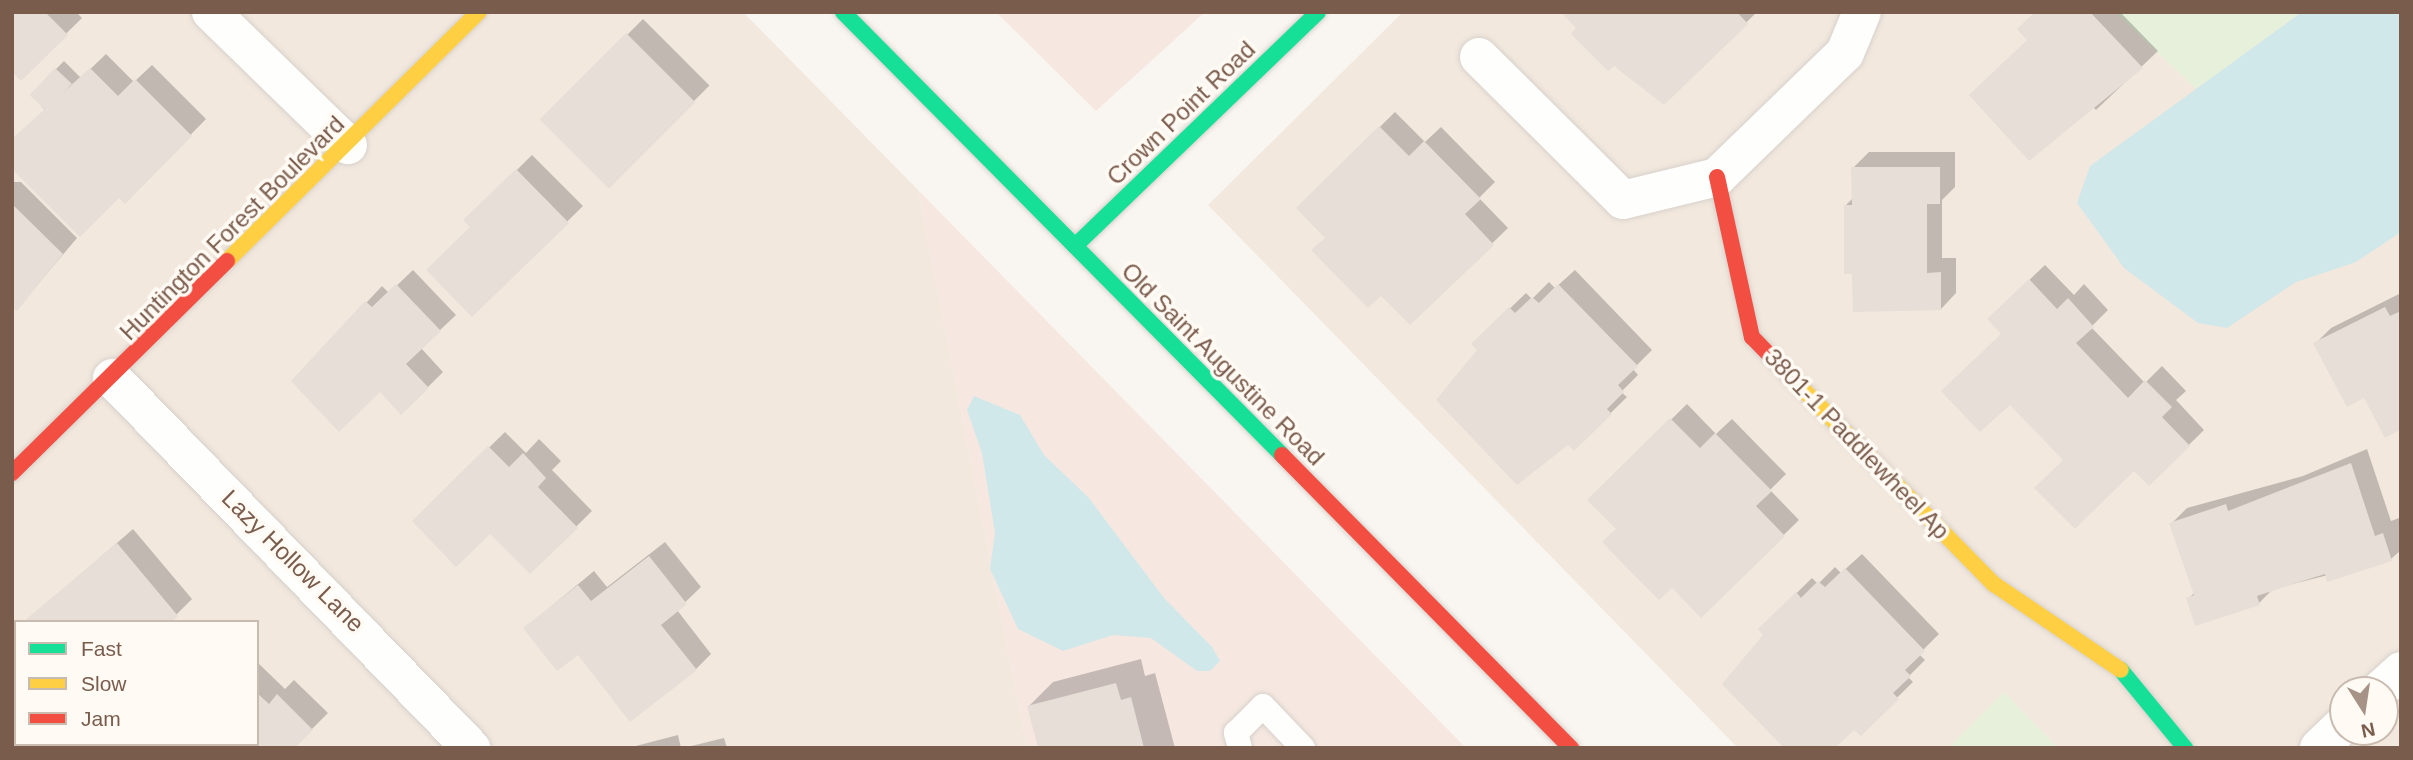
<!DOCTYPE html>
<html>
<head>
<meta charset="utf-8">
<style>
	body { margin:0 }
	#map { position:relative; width:2413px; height:760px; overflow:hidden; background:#f9f5f0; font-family:Helvetica,sans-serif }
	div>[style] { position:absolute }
	.residential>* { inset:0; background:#f2e8de }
	.commercial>* { inset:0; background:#f6e8e1 }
	.green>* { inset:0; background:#e7f0db }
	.water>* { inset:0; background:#d0e8ea }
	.shadow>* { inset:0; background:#0003; transform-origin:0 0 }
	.building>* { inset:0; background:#e6ded7; transform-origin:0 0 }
	.roads { filter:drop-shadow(0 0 2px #d7d1cb) drop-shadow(0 0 2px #d7d1cb) }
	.lane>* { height:24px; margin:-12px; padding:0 12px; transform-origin:12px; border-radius:12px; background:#fefefd }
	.street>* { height:38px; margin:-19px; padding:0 19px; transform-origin:19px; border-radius:19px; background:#fefefd }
	.fast>* { height:16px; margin:-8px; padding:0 8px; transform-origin:8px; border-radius:8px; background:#16e098 }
	.slow>* { height:16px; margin:-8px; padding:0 8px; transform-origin:8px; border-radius:8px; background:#ffcf43 }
	.jam>* { height:16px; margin:-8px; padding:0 8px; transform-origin:8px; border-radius:8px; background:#f24e42 }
	span { translate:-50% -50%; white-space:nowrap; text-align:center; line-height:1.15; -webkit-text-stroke:7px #fffaf3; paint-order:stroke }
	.street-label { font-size:24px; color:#7a5c4d }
	.frame { position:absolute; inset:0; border:14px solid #7a5c4d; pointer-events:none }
	.legend { position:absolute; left:14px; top:620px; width:245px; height:126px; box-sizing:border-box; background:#fffaf3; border:2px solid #cabbb1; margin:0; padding:9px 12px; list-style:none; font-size:21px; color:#7a5c4d }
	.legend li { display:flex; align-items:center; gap:14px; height:35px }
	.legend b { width:35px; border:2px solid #cabbb1 }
	.north { position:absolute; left:2329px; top:676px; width:70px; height:70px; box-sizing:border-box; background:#fffaf3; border:2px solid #cabbb1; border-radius:50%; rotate:168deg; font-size:19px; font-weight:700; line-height:28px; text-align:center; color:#7a5c4d }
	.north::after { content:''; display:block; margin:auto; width:24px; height:32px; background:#a69286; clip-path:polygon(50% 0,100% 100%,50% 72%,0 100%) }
</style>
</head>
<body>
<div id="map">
	<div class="residential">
		<div style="clip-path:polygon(evenodd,12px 12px,743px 12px,918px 190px,1027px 748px,12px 748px,12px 12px,16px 622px,257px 622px,257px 744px,16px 744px,16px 622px)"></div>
		<div style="clip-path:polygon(evenodd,1403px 12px,2401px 12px,2401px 748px,1738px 748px,1208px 205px,1403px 12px,2343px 690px,2385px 690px,2385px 732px,2343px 732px,2343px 690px)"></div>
	</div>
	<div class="commercial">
		<div style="clip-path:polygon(996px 12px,1205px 12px,1096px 111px)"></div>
		<div style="clip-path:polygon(918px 190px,1466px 748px,1027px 748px)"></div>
	</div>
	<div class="green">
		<div style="clip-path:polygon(2115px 12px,2302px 12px,2196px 89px)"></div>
		<div style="clip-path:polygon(2004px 692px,2058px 748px,1948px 748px)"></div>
	</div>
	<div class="water">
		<div style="clip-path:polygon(2302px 12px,2401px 12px,2401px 232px,2356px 262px,2296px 282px,2227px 328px,2198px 323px,2124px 268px,2077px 203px,2090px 166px)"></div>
		<div style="clip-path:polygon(974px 396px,1020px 415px,1044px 455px,1088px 497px,1164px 598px,1212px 647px,1220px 661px,1210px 671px,1197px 671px,1151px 638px,1113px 635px,1063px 651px,1018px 629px,990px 569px,995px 533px,982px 453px,967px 410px)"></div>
	</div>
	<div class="shadow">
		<div style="clip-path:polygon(12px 12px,76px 12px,82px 18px,21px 78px)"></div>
		<div style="clip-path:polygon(1563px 12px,1757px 12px,1663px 103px)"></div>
		<div style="clip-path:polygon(2037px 12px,2120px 12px,2158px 51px,2096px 110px,2029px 40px)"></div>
		<div style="left:643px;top:19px;width:94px;height:142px;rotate:45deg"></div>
		<div style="clip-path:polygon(106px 54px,134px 82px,152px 65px,206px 119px,125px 202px,31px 94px,64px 61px,81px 78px)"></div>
		<div style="clip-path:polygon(1395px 112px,1425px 142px,1441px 127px,1495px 182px,1479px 198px,1508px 228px,1410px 323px,1298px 208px)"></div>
		<div style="clip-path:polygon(1869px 152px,1955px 152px,1955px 187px,1942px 200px,1942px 258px,1956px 258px,1956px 293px,1941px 309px,1854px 272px,1845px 206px,1853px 198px,1853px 168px)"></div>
		<div style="clip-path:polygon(532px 155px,583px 206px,472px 315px,473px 227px,466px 220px)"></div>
		<div style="clip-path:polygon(12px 182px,21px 182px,77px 238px,17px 309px)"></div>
		<div style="clip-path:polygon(2045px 265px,2074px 295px,2084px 284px,2108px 310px,2091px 327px,2145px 383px,2162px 366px,2186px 391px,2176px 400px,2204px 430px,2149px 484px,2004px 333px,2005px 303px)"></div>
		<div style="clip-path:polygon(413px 270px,456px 315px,421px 348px,443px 372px,428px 387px,293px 381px,382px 286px,389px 293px)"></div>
		<div style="clip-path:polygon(1575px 270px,1652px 350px,1633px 369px,1638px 375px,1621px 392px,1627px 397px,1574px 449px,1473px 344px,1526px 293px,1532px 299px,1549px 282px,1555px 288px)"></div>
		<div style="clip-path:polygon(2401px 293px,2401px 427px,2315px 344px,2331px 328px)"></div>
		<div style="clip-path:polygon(1687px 404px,1716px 434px,1732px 419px,1786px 474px,1770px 490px,1799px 520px,1702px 615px,1589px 500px)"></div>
		<div style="clip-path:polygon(505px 432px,526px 453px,539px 439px,561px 461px,552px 470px,592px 511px,530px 572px,490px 531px,414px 521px)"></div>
		<div style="clip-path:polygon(2367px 449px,2391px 521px,2399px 518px,2401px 524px,2401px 550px,2391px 559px,2273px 589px,2259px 603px,2188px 599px,2195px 592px,2171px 524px,2187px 508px,2303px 476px)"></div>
		<div style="clip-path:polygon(133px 529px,192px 599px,177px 614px,168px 622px,26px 622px)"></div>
		<div style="clip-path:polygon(665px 542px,701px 587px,677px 610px,711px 654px,696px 669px,578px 652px,525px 628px,594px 571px,607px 587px)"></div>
		<div style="clip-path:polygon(1862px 554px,1939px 634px,1919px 654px,1925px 660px,1908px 677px,1913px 682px,1861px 733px,1760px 629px,1812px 578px,1818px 584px,1835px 567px,1841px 573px)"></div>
		<div style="clip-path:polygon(16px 633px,16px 744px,21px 744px,12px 748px)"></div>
		<div style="clip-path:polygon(1141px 659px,1145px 676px,1155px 673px,1175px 748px,1040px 748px,1029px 706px,1053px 682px)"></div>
		<div style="clip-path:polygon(257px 662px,285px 689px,294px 680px,328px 713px,293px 748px,202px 748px,198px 744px,257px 744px)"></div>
		<div style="clip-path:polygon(678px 735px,681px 748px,628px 748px)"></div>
		<div style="clip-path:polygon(724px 738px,727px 748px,683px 748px)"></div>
	</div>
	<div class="building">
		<div style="clip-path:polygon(12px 12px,45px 12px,68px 35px,21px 81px,12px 72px)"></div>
		<div style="clip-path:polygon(1561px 12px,1737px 12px,1748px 24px,1664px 105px,1614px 66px,1608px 71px,1571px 34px,1576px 28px)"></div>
		<div style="clip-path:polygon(2035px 12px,2090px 12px,2143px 68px,2029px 161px,1969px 95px,2027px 40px,2017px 29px)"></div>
		<div style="left:626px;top:33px;width:98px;height:122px;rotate:45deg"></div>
		<div style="left:55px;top:68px;width:23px;height:37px;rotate:43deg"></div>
		<div style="clip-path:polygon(90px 68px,118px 96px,135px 79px,192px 136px,125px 204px,119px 198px,80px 237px,12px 169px,12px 139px)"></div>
		<div style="clip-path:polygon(1379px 126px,1409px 156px,1424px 141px,1481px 199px,1465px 214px,1494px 245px,1410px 325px,1381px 296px,1368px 308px,1311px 250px,1325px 238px,1296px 208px)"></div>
		<div style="clip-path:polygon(1851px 167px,1940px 167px,1940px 204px,1927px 204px,1927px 273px,1941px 272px,1941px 310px,1853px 312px,1852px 274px,1844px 274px,1844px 205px,1852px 205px)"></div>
		<div style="clip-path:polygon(516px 169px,569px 223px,472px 317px,426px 270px,470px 227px,463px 220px)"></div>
		<div style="clip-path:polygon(12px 204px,63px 254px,17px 311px,12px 307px)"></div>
		<div style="clip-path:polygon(2029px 279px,2057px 309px,2068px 298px,2094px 327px,2076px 343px,2128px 398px,2145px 380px,2172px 407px,2162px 417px,2190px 446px,2149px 486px,2134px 471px,2075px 529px,2034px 488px,2063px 460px,2010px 405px,1980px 432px,1941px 391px,2001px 334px,1987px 319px)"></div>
		<div style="clip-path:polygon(396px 284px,441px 331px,406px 364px,429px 388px,401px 415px,380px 392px,339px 432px,291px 381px,365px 301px,372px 307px)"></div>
		<div style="clip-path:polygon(1558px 284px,1638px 366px,1618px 385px,1624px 392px,1607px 409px,1612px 414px,1574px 451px,1568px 445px,1517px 485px,1436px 400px,1477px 350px,1471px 344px,1509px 307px,1515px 313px,1532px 297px,1539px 303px)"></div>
		<div style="clip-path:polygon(2385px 307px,2390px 316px,2401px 311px,2401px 429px,2385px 438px,2364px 398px,2347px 407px,2313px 343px)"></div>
		<div style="clip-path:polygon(1670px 418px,1700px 448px,1715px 433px,1772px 491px,1756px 506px,1785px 536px,1701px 618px,1672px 588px,1659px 600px,1631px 572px,1602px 542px,1616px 529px,1587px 500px)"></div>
		<div style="clip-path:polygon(488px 446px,509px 467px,523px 453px,546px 478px,538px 487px,578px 528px,530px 574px,490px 534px,456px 567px,412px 521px)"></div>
		<div style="clip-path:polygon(2351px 463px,2375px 536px,2383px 533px,2392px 561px,2327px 582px,2325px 574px,2290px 585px,2257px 596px,2260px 605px,2195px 626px,2186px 598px,2194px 595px,2169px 523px,2226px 504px,2228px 511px)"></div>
		<div style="clip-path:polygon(117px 543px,178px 616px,171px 622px,23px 622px)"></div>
		<div style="clip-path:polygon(649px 556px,687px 604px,661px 625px,697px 670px,630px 722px,578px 655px,557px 671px,523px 628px,578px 585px,591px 601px)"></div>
		<div style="clip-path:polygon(1845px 568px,1925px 651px,1905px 670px,1911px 676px,1893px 693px,1899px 699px,1861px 736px,1854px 730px,1835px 748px,1784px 748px,1722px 684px,1763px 635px,1758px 629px,1796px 592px,1801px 598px,1818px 581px,1825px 587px)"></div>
		<div style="clip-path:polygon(12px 652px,16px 658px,12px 721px)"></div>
		<div style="clip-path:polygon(1116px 683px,1121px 700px,1131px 697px,1144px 748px,1038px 748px,1027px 706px)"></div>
		<div style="clip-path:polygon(257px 693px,269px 704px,277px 694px,313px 730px,295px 748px,196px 744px,257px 744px)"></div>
	</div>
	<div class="roads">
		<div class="lane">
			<div style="left:1240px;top:748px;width:16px;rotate:-105deg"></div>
			<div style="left:1236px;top:733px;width:38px;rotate:-45deg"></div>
			<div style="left:1263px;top:706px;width:58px;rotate:46.4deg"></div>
		</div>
		<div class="street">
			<div style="left:211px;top:12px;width:191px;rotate:44.2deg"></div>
			<div style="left:1479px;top:57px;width:203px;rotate:44.8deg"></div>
			<div style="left:1623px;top:200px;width:97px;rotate:-13.7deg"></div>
			<div style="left:1717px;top:177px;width:178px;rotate:-44.1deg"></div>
			<div style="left:1845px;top:53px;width:44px;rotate:-67.5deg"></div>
			<div style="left:112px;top:378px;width:516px;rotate:45.86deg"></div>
			<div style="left:2380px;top:690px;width:28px;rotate:-42deg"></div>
			<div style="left:2319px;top:748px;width:33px;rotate:-44deg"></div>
		</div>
		<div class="fast">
			<div style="left:843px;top:12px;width:624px;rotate:45.26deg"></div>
			<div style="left:1075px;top:246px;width:337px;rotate:-43.9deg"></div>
			<div style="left:2121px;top:670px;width:101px;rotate:50.6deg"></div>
		</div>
		<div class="slow">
			<div style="left:227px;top:261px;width:354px;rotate:-44.7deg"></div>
			<div style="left:1789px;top:375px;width:293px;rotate:45.6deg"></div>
			<div style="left:1994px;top:584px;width:153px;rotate:34.1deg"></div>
		</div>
		<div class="jam">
			<div style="left:1717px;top:177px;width:164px;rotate:77.7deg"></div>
			<div style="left:1752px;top:337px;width:53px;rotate:45.8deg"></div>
			<div style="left:1282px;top:455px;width:412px;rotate:45.4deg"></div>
			<div style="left:12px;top:473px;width:302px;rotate:-44.6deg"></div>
		</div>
	</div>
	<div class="street-label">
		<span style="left:1181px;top:113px;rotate:-44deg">Crown Point Road</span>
		<span style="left:232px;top:228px;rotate:-45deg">Huntington Forest Boulevard</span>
		<span style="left:1223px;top:364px;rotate:45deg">Old Saint Augustine Road</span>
		<span style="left:1857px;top:444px;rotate:46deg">3801-1 Paddlewheel Ap</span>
		<span style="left:293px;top:561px;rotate:45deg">Lazy Hollow Lane</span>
	</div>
	<div class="frame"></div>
	<ul class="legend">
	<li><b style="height:9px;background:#16e098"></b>Fast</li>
	<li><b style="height:9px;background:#ffcf43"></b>Slow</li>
	<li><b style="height:9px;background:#f24e42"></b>Jam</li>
	</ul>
	<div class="north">N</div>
</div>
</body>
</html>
